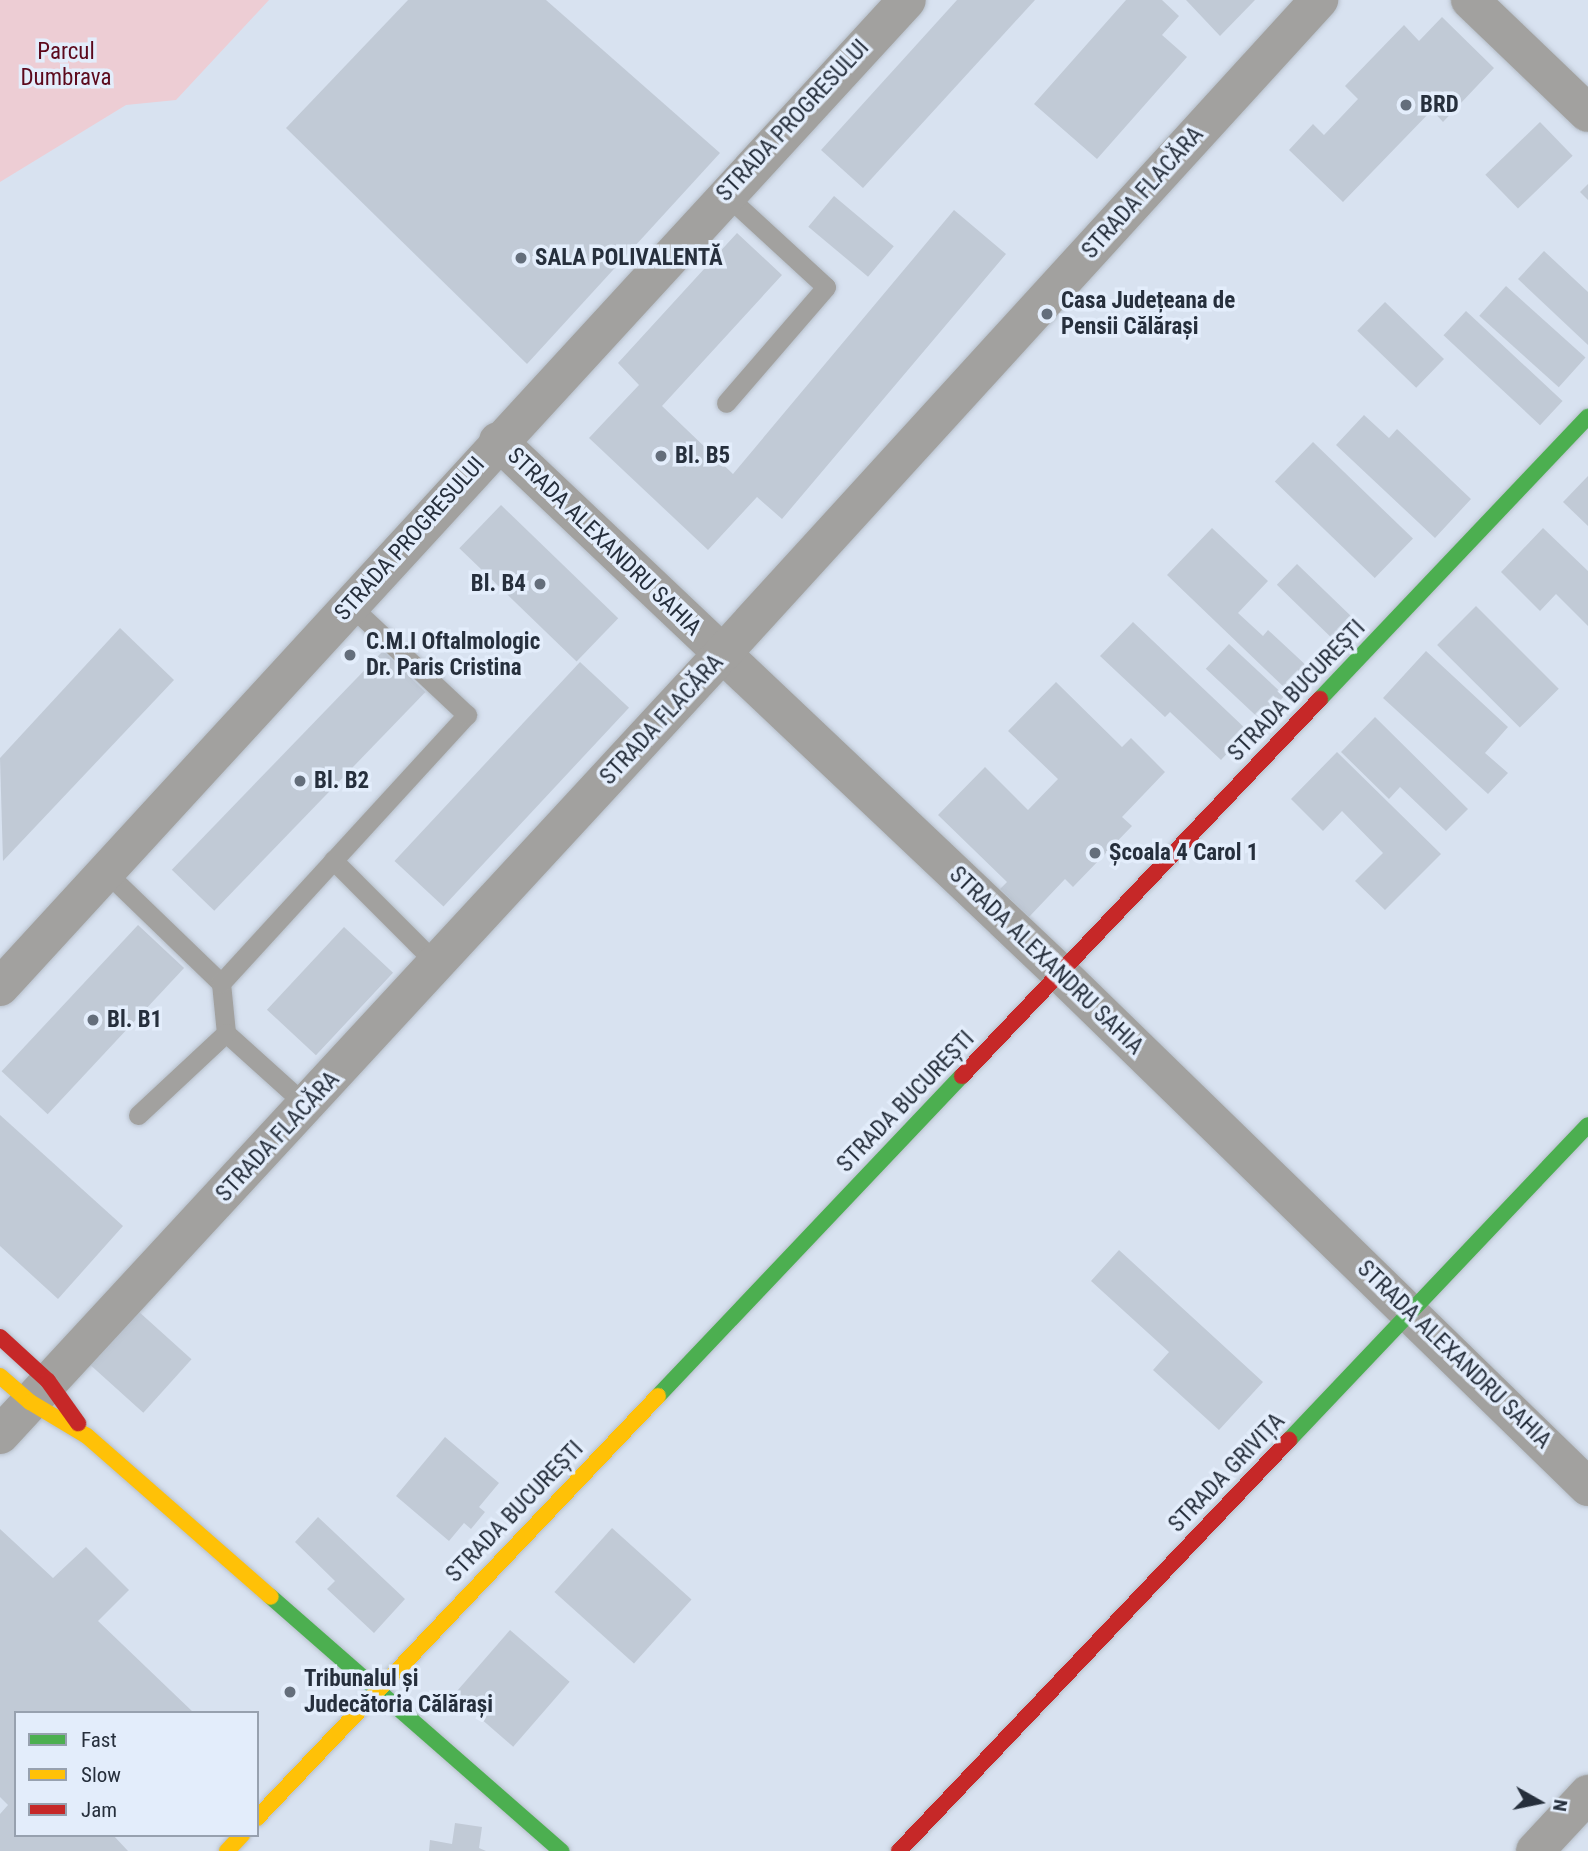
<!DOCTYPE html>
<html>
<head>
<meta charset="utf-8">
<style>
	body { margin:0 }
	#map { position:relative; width:1588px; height:1851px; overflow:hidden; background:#d8e2f0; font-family:"Roboto Condensed",sans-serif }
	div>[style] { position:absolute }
	.green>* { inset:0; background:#edcdd4 }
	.building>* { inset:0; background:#c1cad6; transform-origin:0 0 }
	.roads { filter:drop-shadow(0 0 2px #b6bfca) drop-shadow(0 0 2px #b6bfca) }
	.lane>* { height:19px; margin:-9.5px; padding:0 9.5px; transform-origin:9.5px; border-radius:9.5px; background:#a2a19f }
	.street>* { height:38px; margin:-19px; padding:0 19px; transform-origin:19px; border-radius:19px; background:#a2a19f }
	.fast>* { height:16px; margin:-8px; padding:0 8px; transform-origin:8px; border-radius:8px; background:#4caf50 }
	.slow>* { height:16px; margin:-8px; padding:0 8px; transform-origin:8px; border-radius:8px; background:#ffc107 }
	.jam>* { height:16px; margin:-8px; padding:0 8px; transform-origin:8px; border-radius:8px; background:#c62828 }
	.dots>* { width:19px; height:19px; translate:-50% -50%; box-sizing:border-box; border:4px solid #e3edfb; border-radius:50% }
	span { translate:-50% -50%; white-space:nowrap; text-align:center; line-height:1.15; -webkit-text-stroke:7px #e3edfb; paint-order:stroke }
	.park-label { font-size:23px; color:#5c091c }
	.poi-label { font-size:23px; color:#262f3c; font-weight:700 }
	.left { translate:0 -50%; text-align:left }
	.right { translate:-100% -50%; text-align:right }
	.street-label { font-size:23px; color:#262f3c }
	.legend { position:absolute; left:14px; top:1711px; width:245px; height:126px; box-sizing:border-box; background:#e3edfb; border:2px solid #97a1af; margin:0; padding:9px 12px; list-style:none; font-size:21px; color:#262f3c }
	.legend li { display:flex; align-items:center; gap:14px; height:35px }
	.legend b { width:35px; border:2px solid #97a1af }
	.north { position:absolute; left:1504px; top:1767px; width:70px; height:70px; -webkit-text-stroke:5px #e3edfb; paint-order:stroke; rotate:99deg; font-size:19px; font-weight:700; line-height:28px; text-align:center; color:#262f3c }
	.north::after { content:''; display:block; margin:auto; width:24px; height:32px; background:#262f3c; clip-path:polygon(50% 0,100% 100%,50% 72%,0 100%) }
</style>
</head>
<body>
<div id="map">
	<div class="green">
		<div style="clip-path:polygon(0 0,269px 0,176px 100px,126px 105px,0 182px)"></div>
	</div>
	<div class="building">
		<div style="clip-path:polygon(408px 0,546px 0,720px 153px,527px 364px,286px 128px)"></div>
		<div style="clip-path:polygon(957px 0,1035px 0,863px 188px,821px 150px)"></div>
		<div style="clip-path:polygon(1126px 0,1162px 0,1179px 16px,1162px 35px,1187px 57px,1097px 159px,1034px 104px)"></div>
		<div style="clip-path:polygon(1186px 0,1255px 0,1220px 36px)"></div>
		<div style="clip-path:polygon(1442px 17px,1494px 68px,1443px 122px,1432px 110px,1343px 202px,1289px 150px,1313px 124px,1324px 135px,1358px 99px,1345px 86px,1404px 25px,1419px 41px)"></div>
		<div style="left:1540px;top:122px;width:47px;height:76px;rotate:46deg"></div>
		<div style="clip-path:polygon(1588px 184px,1588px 200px,1580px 192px)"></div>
		<div style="left:834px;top:196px;width:78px;height:40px;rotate:40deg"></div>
		<div style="clip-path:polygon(954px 210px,1006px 254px,782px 519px,757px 497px,708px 550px,589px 438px,639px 385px,618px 363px,737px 233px,782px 275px,662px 406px,733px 474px)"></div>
		<div style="clip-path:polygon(1544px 251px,1588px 292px,1588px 345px,1518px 279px)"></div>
		<div style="left:1506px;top:286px;width:107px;height:40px;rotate:42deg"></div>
		<div style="left:1385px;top:302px;width:82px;height:40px;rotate:44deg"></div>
		<div style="left:1466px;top:311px;width:132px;height:33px;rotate:43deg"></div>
		<div style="clip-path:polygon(1364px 415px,1389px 438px,1397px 429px,1471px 499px,1435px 538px,1336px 445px)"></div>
		<div style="left:1313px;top:442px;width:139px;height:55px;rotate:44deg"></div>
		<div style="clip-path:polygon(1588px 476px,1588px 526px,1563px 502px)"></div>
		<div style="left:501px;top:505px;width:163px;height:60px;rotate:44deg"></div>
		<div style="clip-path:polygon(1212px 528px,1268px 581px,1238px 613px,1263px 636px,1268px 630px,1309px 668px,1288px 691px,1167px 575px)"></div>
		<div style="clip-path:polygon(1543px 528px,1588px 571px,1588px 626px,1556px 594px,1540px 611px,1501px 572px)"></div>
		<div style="left:1297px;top:564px;width:81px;height:29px;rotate:44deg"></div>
		<div style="left:1476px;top:606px;width:117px;height:55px;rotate:45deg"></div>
		<div style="clip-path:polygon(1133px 622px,1248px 731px,1221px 760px,1170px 712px,1165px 717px,1100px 656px)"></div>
		<div style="clip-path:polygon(120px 628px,174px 680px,3px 861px,0 758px)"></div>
		<div style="left:1229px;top:644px;width:76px;height:34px;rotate:43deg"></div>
		<div style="left:383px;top:651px;width:59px;height:304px;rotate:44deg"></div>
		<div style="clip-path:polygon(1426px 651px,1508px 727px,1485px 753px,1508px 773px,1488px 794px,1383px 698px)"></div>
		<div style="left:580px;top:662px;width:67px;height:272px;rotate:43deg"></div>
		<div style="clip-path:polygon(1056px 682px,1122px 747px,1131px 738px,1165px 772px,1122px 817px,1132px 826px,1073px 887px,1065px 879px,1029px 917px,1000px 889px,1007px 882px,938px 815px,985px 767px,1028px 810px,1058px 779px,1008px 731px)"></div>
		<div style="clip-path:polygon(1375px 717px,1468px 809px,1446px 831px,1400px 787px,1389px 799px,1341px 752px)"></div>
		<div style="clip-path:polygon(1337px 752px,1441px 854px,1385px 910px,1355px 881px,1383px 853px,1342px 811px,1323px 831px,1291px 799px)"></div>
		<div style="left:138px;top:925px;width:63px;height:200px;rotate:43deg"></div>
		<div style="left:344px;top:927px;width:67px;height:113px;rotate:43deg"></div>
		<div style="clip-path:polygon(0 1115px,123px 1226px,58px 1299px,0 1246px)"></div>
		<div style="clip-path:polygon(1119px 1250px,1263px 1382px,1219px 1430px,1153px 1370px,1169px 1352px,1091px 1281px)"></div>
		<div style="left:138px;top:1311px;width:72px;height:72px;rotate:42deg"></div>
		<div style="clip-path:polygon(445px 1437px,499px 1483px,479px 1507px,485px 1512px,471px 1529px,464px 1523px,449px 1541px,396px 1496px)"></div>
		<div style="clip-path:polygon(318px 1517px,405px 1599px,374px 1633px,327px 1589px,335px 1581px,295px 1542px)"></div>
		<div style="left:612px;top:1528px;width:107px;height:86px;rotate:42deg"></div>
		<div style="clip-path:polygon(0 1529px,53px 1578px,86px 1547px,129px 1590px,98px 1621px,194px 1713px,16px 1713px,16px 1835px,113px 1835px,128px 1851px,0 1851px,0 1814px,8px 1805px,0 1797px)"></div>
		<div style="left:510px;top:1630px;width:79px;height:86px;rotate:41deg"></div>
		<div style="clip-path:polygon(455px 1823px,482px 1827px,479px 1848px,486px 1851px,429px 1851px,430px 1840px,452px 1844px)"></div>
	</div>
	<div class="roads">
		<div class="lane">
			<div style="left:725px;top:194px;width:137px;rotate:42.6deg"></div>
			<div style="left:826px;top:287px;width:153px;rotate:130.8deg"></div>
			<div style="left:333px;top:860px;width:147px;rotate:45deg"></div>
			<div style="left:106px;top:872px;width:160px;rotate:44deg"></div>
			<div style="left:221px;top:983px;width:50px;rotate:84.3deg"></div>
			<div style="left:226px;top:1033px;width:109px;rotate:42deg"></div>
			<div style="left:221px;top:983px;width:364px;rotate:-47.5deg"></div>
			<div style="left:467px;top:715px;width:161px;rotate:-136.8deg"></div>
			<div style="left:138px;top:1115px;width:120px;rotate:-43deg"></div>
		</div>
		<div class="street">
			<div style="left:1470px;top:0;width:163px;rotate:43.8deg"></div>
			<div style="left:498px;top:441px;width:774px;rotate:43.43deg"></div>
			<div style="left:1060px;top:973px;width:737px;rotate:44.23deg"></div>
			<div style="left:0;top:987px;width:1340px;rotate:-47.42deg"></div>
			<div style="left:0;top:1435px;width:1064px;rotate:-47.25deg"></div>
			<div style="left:722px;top:654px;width:886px;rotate:-47.61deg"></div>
			<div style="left:1535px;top:1851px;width:78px;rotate:-47.1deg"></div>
		</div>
		<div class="fast">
			<div style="left:1320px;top:699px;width:389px;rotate:-46.5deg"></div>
			<div style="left:658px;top:1396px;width:441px;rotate:-46.5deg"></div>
			<div style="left:1289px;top:1440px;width:434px;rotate:-46.5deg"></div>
			<div style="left:271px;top:1597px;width:386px;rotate:41.2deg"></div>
		</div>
		<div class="slow">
			<div style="left:0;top:1376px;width:40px;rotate:41deg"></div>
			<div style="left:30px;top:1402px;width:66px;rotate:30.8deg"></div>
			<div style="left:87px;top:1436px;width:244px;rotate:41.2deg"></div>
			<div style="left:257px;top:1818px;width:582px;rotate:-46.46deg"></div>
			<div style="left:227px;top:1851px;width:22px;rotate:-47deg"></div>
		</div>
		<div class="jam">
			<div style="left:962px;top:1076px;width:520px;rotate:-46.48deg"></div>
			<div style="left:0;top:1337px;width:65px;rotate:42.5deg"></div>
			<div style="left:48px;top:1381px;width:52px;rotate:54.5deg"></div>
			<div style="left:899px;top:1851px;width:567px;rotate:-46.5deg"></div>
		</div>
	</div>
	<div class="dots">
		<div style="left:1406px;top:105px;background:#646e7b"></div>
		<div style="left:521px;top:258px;background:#646e7b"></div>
		<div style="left:1047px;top:314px;background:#646e7b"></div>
		<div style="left:661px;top:456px;background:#646e7b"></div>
		<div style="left:540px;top:584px;background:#646e7b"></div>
		<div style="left:350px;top:655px;background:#646e7b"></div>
		<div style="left:300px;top:781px;background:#646e7b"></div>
		<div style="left:1095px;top:853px;background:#646e7b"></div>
		<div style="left:93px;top:1020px;background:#646e7b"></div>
		<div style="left:290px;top:1692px;background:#646e7b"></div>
	</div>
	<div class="park-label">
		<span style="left:66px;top:65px">Parcul<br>Dumbrava</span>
	</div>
	<div class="poi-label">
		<span class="left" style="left:1420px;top:105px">BRD</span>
		<span class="left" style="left:535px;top:258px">SALA POLIVALENTĂ</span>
		<span class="left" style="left:1061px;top:314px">Casa Județeana de<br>Pensii Călărași</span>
		<span class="left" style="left:675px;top:456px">Bl. B5</span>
		<span class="right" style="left:526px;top:584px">Bl. B4</span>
		<span class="left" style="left:366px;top:655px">C.M.I Oftalmologic<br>Dr. Paris Cristina</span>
		<span class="left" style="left:314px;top:781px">Bl. B2</span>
		<span class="left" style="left:1109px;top:853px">Școala 4 Carol 1</span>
		<span class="left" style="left:107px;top:1020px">Bl. B1</span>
		<span class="left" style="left:304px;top:1692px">Tribunalul și<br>Judecătoria Călărași</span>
	</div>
	<div class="street-label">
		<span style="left:793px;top:121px;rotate:-47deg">STRADA PROGRESULUI</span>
		<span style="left:1143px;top:193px;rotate:-48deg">STRADA FLACĂRA</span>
		<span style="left:410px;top:539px;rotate:-48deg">STRADA PROGRESULUI</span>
		<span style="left:604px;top:542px;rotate:44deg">STRADA ALEXANDRU SAHIA</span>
		<span style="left:1297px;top:691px;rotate:-46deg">STRADA BUCUREȘTI</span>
		<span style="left:662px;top:720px;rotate:-47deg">STRADA FLACĂRA</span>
		<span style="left:1046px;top:961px;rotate:44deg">STRADA ALEXANDRU SAHIA</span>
		<span style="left:906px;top:1102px;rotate:-46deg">STRADA BUCUREȘTI</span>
		<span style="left:278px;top:1137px;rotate:-47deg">STRADA FLACĂRA</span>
		<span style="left:1454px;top:1355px;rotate:44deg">STRADA ALEXANDRU SAHIA</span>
		<span style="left:1227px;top:1473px;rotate:-46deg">STRADA GRIVIȚA</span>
		<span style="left:515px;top:1512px;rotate:-46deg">STRADA BUCUREȘTI</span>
	</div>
	<ul class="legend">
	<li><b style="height:9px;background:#4caf50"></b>Fast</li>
	<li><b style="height:9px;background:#ffc107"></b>Slow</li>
	<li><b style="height:9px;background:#c62828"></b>Jam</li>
	</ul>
	<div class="north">N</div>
</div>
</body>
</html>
